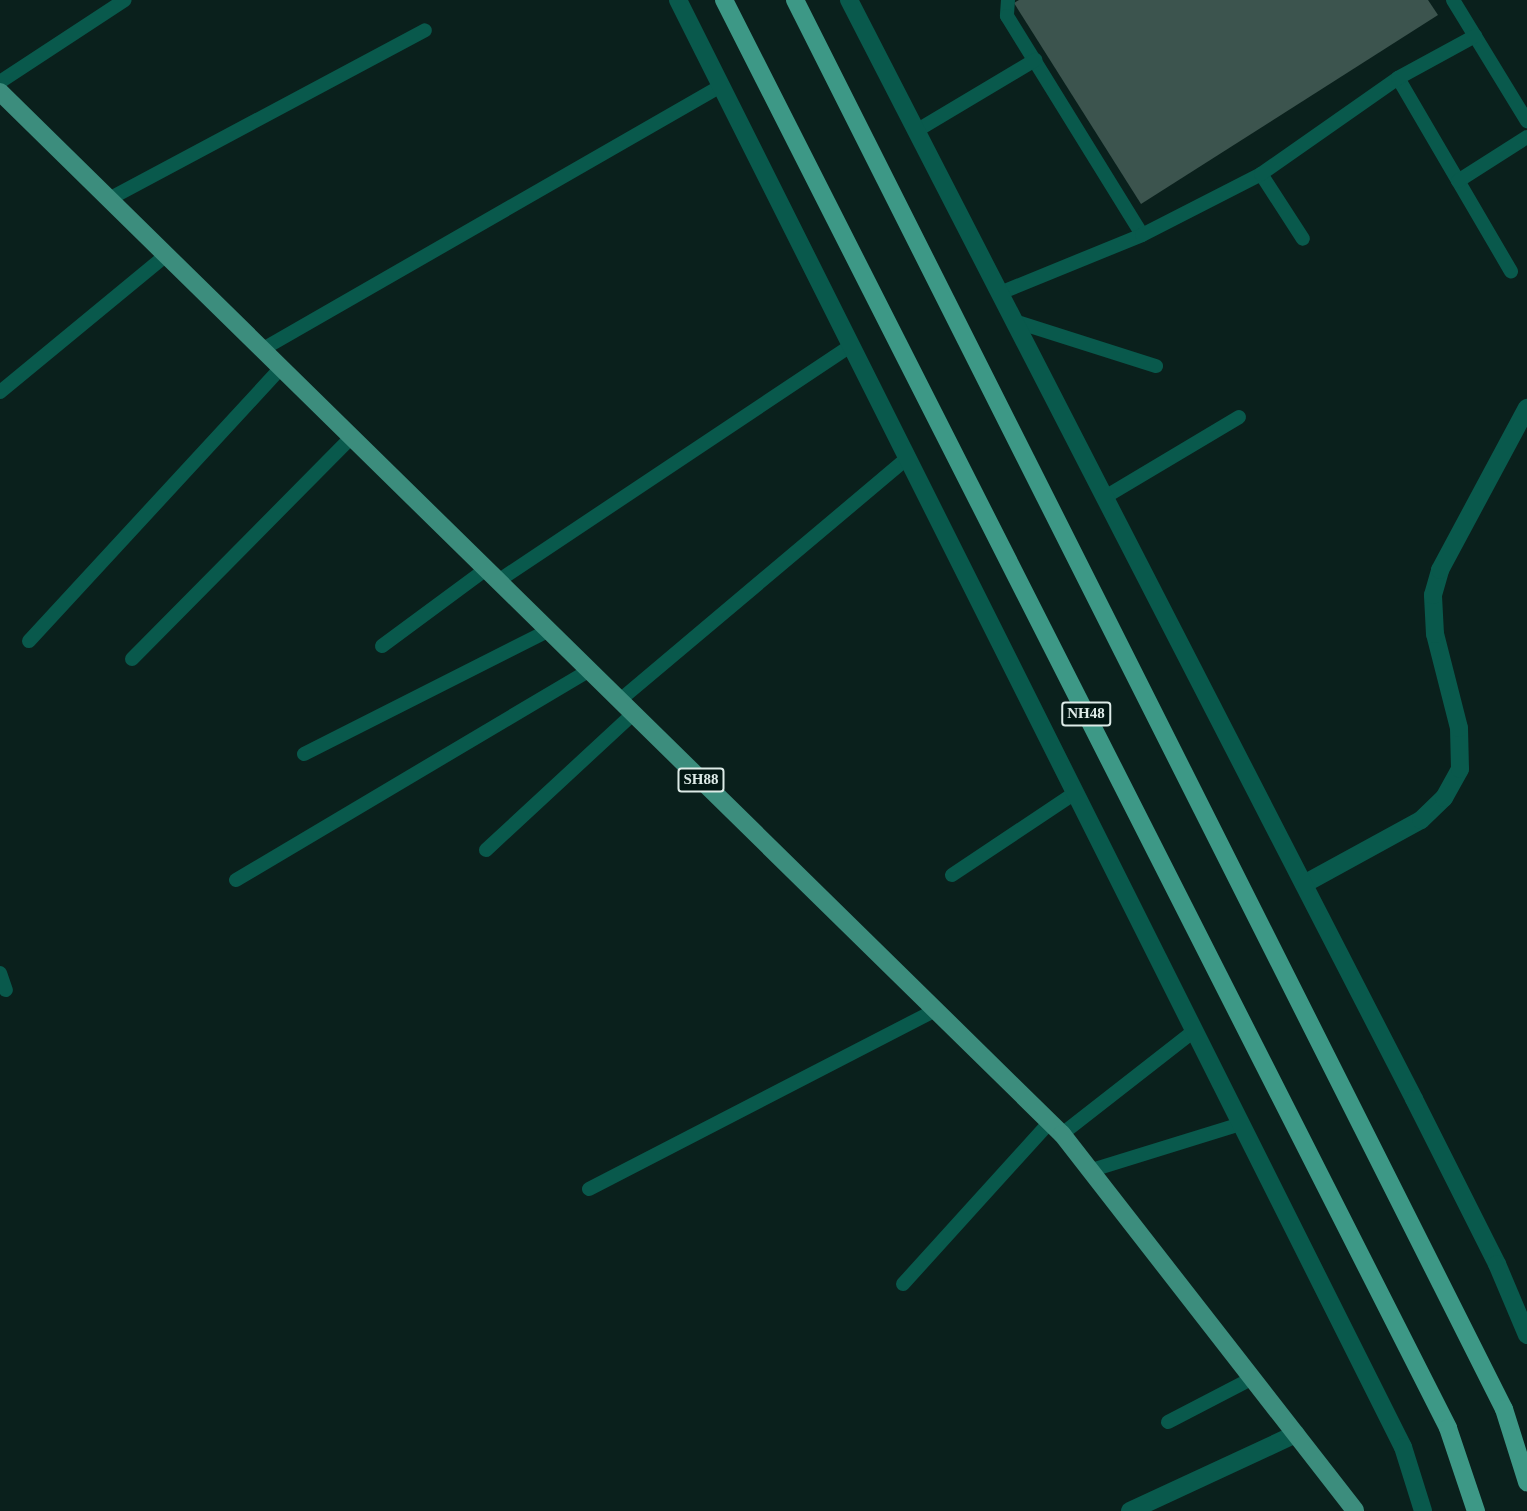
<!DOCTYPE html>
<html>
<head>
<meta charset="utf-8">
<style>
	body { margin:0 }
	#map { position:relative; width:1527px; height:1511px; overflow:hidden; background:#0a201c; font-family:Georgia,serif }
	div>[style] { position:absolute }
	.building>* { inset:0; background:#3c544e }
	.service>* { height:14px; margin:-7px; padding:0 7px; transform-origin:7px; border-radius:7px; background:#09594c }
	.minor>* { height:18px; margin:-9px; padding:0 9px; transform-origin:9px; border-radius:9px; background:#09594c }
	.tertiary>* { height:18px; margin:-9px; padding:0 9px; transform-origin:9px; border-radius:9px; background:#09594c }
	.primary>* { height:18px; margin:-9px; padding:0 9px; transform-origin:9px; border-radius:9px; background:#3c8d7d }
	.trunk>* { height:18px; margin:-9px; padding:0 9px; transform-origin:9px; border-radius:9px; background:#3d9886 }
	span { translate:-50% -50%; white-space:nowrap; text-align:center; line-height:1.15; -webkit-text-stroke:6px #021713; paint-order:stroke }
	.shield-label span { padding:2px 4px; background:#021713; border:2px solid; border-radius:4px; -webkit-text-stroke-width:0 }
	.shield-label { font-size:15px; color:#ddebe7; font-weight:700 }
</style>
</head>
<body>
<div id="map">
	<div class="building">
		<div style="clip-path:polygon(1019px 0,1428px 0,1438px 15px,1141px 204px,1014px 3px)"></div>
	</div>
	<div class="service">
		<div style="left:1008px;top:0;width:16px;rotate:94deg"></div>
		<div style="left:1007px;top:16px;width:257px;rotate:58.3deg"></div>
		<div style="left:1453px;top:0;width:142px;rotate:58.6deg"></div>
		<div style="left:1398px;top:78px;width:224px;rotate:59.7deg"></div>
		<div style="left:0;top:82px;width:149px;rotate:-33.3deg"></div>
		<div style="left:916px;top:131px;width:139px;rotate:-30.8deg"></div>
		<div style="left:1261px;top:174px;width:77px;rotate:57.1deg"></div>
		<div style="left:1458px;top:181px;width:82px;rotate:-32.5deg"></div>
		<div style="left:109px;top:199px;width:358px;rotate:-28.1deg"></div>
		<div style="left:1000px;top:293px;width:153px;rotate:-22.2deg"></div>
		<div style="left:1142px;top:235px;width:134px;rotate:-27.1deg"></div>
		<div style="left:1261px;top:174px;width:167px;rotate:-35deg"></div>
		<div style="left:1398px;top:78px;width:88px;rotate:-28.6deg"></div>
		<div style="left:1014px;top:321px;width:149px;rotate:17.6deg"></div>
		<div style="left:263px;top:349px;width:528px;rotate:-29.87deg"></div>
		<div style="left:0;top:392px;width:215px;rotate:-39.5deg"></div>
		<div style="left:1105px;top:497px;width:156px;rotate:-30.8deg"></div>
		<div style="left:498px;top:581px;width:424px;rotate:-33.7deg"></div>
		<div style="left:29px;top:641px;width:372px;rotate:-47.3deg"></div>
		<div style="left:382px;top:646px;width:129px;rotate:-36.5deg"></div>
		<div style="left:132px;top:659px;width:313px;rotate:-45.3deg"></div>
		<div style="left:620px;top:700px;width:375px;rotate:-40.1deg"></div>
		<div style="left:304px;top:754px;width:275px;rotate:-26.8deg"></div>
		<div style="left:486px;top:850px;width:200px;rotate:-42.8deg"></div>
		<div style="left:952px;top:875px;width:148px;rotate:-33.7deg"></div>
		<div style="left:236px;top:880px;width:412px;rotate:-30.7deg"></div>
		<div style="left:0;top:973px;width:18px;rotate:71deg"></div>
		<div style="left:1062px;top:1134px;width:167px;rotate:-38deg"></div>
		<div style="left:1092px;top:1170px;width:156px;rotate:-17.2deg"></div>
		<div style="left:589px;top:1189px;width:390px;rotate:-27.3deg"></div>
		<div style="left:903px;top:1284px;width:219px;rotate:-47.8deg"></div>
		<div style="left:1168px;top:1422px;width:96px;rotate:-27.4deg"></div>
	</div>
	<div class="minor">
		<div style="left:1304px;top:884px;width:133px;rotate:-28.7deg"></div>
		<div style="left:1421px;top:820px;width:32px;rotate:-44deg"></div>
		<div style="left:1444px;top:798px;width:33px;rotate:-61deg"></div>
		<div style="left:1460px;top:769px;width:41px;rotate:-91.4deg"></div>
		<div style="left:1459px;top:728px;width:97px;rotate:-104.3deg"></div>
		<div style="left:1435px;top:634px;width:39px;rotate:-93deg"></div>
		<div style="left:1433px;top:595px;width:26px;rotate:-74deg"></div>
		<div style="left:1440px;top:570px;width:184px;rotate:-61.8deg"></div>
		<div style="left:1130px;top:1511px;width:183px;rotate:-24.9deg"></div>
	</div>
	<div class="tertiary">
		<div style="left:678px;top:0;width:1618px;rotate:63.39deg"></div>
		<div style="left:1403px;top:1447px;width:67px;rotate:72.6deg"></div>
		<div style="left:849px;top:0;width:1236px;rotate:62.79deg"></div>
		<div style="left:1414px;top:1099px;width:185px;rotate:63.3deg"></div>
		<div style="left:1497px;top:1264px;width:77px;rotate:67.1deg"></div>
	</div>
	<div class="primary">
		<div style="left:0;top:92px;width:1488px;rotate:44.46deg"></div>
		<div style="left:1062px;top:1134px;width:477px;rotate:52.1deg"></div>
	</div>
	<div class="trunk">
		<div style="left:724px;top:0;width:1601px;rotate:63.11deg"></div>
		<div style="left:1448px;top:1428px;width:88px;rotate:71.4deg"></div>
		<div style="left:795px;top:0;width:1577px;rotate:63.29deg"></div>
		<div style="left:1504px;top:1409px;width:77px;rotate:72.5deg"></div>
	</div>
	<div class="shield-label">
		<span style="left:1086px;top:714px">NH48</span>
		<span style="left:701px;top:780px">SH88</span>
	</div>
</div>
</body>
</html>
